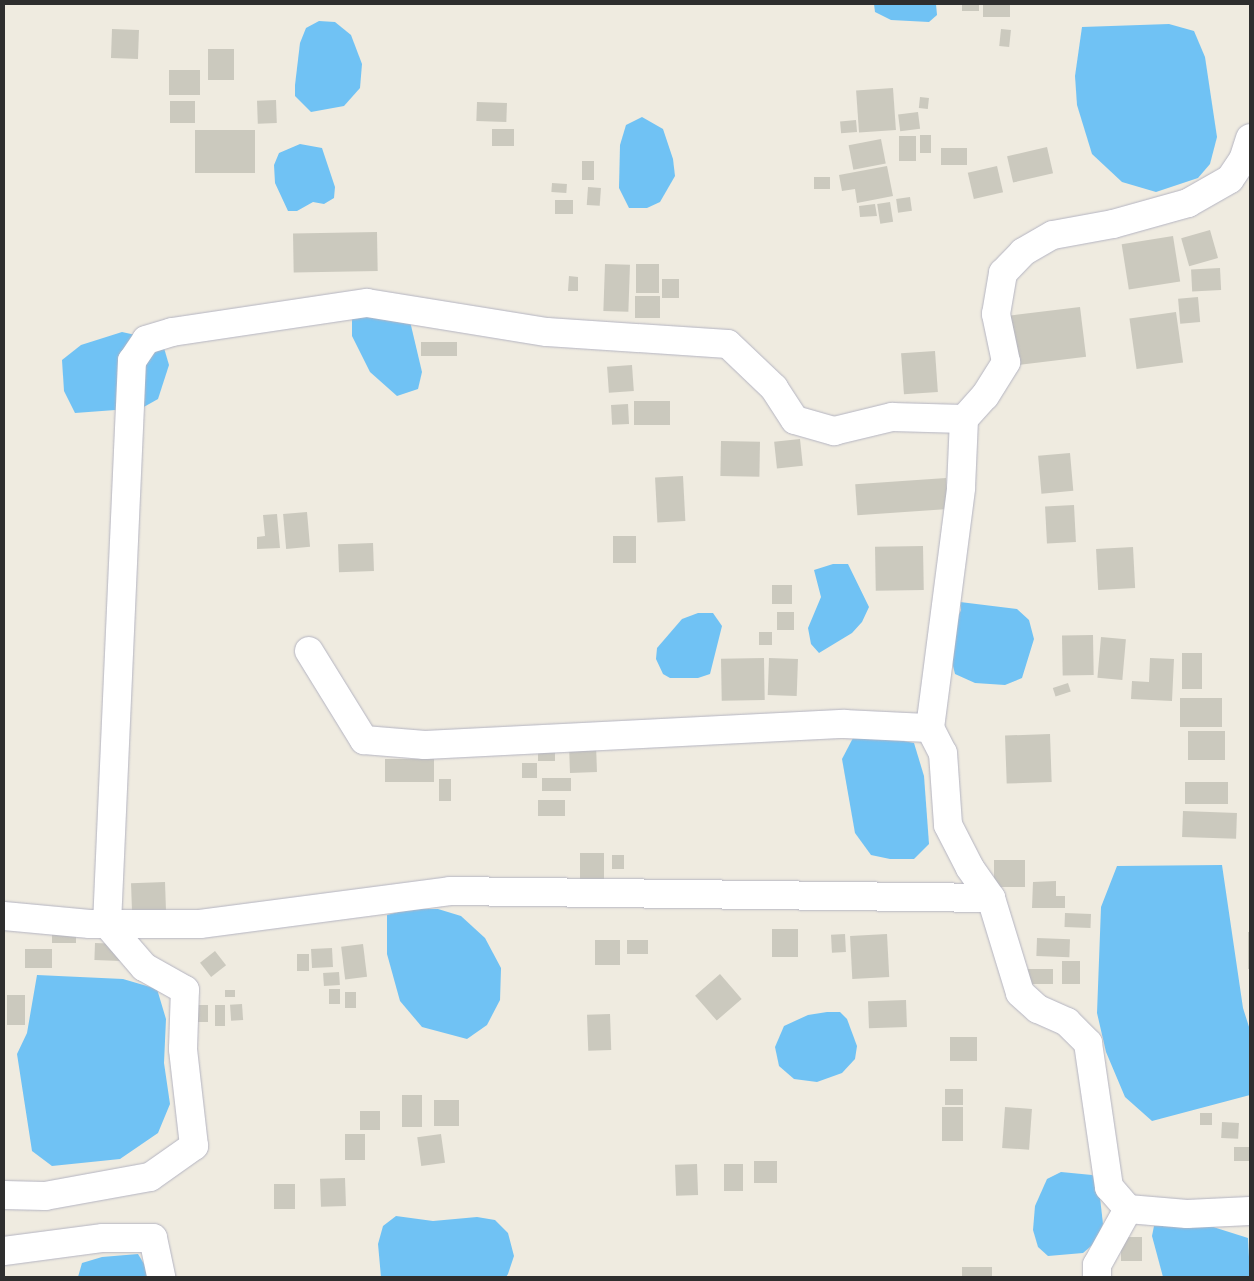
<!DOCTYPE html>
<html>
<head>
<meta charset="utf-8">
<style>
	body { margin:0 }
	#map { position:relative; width:1254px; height:1281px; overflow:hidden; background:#efebe0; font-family:Inter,sans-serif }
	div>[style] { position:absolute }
	.water>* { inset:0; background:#70c2f4 }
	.building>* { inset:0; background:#cbc9be; transform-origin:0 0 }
	.roads { filter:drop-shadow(0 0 1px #b4b4c1) drop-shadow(0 0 1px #b4b4c1) }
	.street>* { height:28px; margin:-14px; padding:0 14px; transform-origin:14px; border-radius:14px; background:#fff }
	span { translate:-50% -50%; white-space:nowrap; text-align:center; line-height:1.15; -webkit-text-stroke:4.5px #fff; paint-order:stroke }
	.frame { position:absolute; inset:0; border:5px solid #2e2e2e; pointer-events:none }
</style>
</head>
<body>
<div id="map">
	<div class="water">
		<div style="clip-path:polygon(874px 4px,936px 4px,937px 15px,929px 22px,891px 20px,875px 12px)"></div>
		<div style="clip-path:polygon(319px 21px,335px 22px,351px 35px,362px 64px,360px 88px,344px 106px,311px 112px,295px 96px,295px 85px,300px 43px,306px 28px)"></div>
		<div style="clip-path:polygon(1169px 24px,1194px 31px,1205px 57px,1217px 137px,1210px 164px,1198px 178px,1156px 192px,1122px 182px,1092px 154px,1077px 105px,1075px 76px,1082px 27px)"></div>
		<div style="clip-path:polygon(642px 117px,663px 129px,673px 159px,675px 176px,660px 202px,647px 208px,629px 208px,619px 188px,620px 145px,626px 125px)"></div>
		<div style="clip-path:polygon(300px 144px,322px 148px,335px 187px,334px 198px,324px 204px,313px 202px,297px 211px,288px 211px,275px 183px,274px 165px,279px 153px)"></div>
		<div style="clip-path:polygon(352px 308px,409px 317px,422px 372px,418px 389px,397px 396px,370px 372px,352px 336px)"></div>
		<div style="clip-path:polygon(122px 332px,149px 338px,164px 348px,169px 365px,158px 399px,142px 408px,75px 413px,64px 391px,62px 360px,81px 345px)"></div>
		<div style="clip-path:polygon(833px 564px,848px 564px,869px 607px,862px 622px,852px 633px,819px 653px,811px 644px,808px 628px,821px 597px,814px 570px)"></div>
		<div style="clip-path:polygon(960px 602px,1017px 609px,1029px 620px,1034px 639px,1022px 678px,1005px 685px,975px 683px,955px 674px,949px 650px,951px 632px,961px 610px)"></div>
		<div style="clip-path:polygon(698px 613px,713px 613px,722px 626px,710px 674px,698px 678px,670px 678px,663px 674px,656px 659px,657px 648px,682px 619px)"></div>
		<div style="clip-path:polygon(877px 736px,914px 743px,924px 776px,929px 844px,914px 859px,890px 859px,871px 855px,855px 833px,842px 759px,853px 738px)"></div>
		<div style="clip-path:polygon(1222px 865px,1243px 1008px,1250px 1030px,1250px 1095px,1152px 1121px,1125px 1097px,1106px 1052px,1097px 1013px,1101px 907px,1117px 866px)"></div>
		<div style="clip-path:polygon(410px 909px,438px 909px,461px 916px,485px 938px,501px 968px,500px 1000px,487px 1025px,467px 1039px,422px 1027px,400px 1001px,387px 954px,387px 915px)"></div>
		<div style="clip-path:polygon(37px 975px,123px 979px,157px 989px,166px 1019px,164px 1063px,170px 1104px,158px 1133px,120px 1159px,52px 1166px,32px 1151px,17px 1054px,27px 1033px)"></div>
		<div style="clip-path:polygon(827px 1012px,840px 1012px,847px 1019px,857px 1046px,855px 1059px,842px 1073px,817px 1082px,794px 1079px,779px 1066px,775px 1047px,784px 1026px,808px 1015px)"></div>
		<div style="clip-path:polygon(1061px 1172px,1092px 1175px,1098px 1180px,1103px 1224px,1097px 1241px,1083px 1253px,1048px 1256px,1038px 1247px,1033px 1230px,1035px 1206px,1047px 1179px)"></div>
		<div style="clip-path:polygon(396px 1216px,433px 1221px,477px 1217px,495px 1220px,508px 1233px,514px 1256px,508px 1274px,506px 1277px,381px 1277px,378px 1244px,383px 1226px)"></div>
		<div style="clip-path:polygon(1154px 1226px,1210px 1226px,1248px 1238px,1250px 1277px,1163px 1277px,1152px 1236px)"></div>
		<div style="clip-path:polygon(138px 1254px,152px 1277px,78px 1277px,82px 1263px,102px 1257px)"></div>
	</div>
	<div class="building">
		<div style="left:962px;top:4px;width:17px;height:7px"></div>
		<div style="left:983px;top:4px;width:27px;height:13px"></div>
		<div style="left:112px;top:29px;width:27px;height:29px;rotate:2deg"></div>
		<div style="left:1001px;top:29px;width:10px;height:17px;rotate:6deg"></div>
		<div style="left:208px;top:49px;width:26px;height:31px"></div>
		<div style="left:169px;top:70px;width:31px;height:25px"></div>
		<div style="left:893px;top:88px;width:42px;height:37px;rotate:86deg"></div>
		<div style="left:920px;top:97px;width:9px;height:11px;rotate:6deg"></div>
		<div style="left:276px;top:100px;width:23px;height:19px;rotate:88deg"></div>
		<div style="left:170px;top:101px;width:25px;height:22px"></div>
		<div style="left:477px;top:102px;width:30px;height:19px;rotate:2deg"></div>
		<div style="left:918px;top:112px;width:17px;height:20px;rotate:83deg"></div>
		<div style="left:856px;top:120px;width:12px;height:16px;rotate:85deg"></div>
		<div style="left:514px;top:129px;width:17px;height:22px;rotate:90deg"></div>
		<div style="left:255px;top:130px;width:43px;height:60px;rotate:90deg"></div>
		<div style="left:920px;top:135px;width:11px;height:18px"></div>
		<div style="left:899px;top:136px;width:17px;height:25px"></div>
		<div style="left:881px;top:139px;width:25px;height:33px;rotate:79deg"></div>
		<div style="left:1047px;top:147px;width:27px;height:41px;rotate:77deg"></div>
		<div style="left:967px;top:148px;width:17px;height:26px;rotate:90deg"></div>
		<div style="left:582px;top:161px;width:12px;height:19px"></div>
		<div style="clip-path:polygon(887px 166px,893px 196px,857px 203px,855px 189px,842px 191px,839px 175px)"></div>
		<div style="left:997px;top:166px;width:27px;height:30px;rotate:77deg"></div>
		<div style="left:814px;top:177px;width:16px;height:12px"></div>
		<div style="left:552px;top:183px;width:15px;height:9px;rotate:4deg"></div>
		<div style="left:588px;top:187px;width:13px;height:18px;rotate:4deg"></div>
		<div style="left:910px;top:197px;width:14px;height:14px;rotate:82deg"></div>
		<div style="left:555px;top:200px;width:18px;height:14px"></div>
		<div style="left:890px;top:202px;width:20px;height:13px;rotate:81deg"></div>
		<div style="clip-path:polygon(875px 204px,877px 216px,860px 217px,859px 206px)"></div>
		<div style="left:1210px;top:230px;width:29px;height:30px;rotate:74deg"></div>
		<div style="left:377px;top:232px;width:39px;height:84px;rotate:89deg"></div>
		<div style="left:1173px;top:236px;width:46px;height:52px;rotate:81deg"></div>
		<div style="left:605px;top:264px;width:25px;height:47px;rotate:2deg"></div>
		<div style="left:636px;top:264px;width:23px;height:29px"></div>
		<div style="left:1220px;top:268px;width:22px;height:29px;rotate:87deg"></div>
		<div style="clip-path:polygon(569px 276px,578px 277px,578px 291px,568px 291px)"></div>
		<div style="left:662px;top:279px;width:17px;height:19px"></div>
		<div style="left:635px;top:296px;width:25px;height:22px"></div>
		<div style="left:1198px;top:297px;width:25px;height:20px;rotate:85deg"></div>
		<div style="left:1080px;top:307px;width:50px;height:73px;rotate:83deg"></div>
		<div style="left:1176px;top:312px;width:51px;height:47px;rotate:82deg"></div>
		<div style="left:457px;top:342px;width:14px;height:36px;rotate:90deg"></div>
		<div style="left:935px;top:351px;width:41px;height:34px;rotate:86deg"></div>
		<div style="left:632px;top:365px;width:26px;height:25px;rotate:86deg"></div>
		<div style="left:670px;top:401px;width:24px;height:36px;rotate:90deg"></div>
		<div style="left:628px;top:404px;width:20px;height:17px;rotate:87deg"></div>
		<div style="left:800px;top:439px;width:27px;height:26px;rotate:84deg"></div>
		<div style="left:721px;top:441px;width:39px;height:35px;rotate:1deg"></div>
		<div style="left:1070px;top:453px;width:38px;height:32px;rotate:85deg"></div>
		<div style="left:683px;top:476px;width:45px;height:28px;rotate:87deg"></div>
		<div style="left:946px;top:478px;width:31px;height:91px;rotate:86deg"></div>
		<div style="left:1074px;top:505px;width:37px;height:29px;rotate:87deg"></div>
		<div style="left:307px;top:512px;width:35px;height:24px;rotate:85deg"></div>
		<div style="clip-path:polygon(277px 514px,280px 548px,257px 549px,257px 537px,265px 536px,263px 515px)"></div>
		<div style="left:613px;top:536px;width:23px;height:27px"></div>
		<div style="left:373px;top:543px;width:28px;height:35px;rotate:88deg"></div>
		<div style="left:923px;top:546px;width:44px;height:48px;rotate:89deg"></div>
		<div style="left:1133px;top:547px;width:41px;height:37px;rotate:87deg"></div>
		<div style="left:772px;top:585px;width:20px;height:19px"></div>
		<div style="left:777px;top:612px;width:17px;height:18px"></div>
		<div style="left:759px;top:632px;width:13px;height:13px"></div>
		<div style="left:1093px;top:635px;width:40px;height:31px;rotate:89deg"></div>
		<div style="left:1101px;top:637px;width:25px;height:41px;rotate:5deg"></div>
		<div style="left:1182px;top:653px;width:20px;height:36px"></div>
		<div style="left:764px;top:658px;width:42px;height:43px;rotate:89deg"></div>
		<div style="left:769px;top:658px;width:29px;height:37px;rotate:2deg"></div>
		<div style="clip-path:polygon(1150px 658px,1174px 659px,1172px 701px,1131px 699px,1132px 681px,1149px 682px)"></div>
		<div style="left:1068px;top:683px;width:9px;height:16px;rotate:72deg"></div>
		<div style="left:1180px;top:698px;width:42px;height:29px"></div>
		<div style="left:1188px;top:731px;width:37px;height:29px"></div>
		<div style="left:1050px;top:734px;width:48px;height:45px;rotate:88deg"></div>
		<div style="left:596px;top:744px;width:28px;height:27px;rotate:88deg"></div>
		<div style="left:555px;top:745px;width:16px;height:17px;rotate:90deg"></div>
		<div style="left:385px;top:759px;width:49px;height:23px"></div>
		<div style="left:522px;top:763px;width:15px;height:15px"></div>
		<div style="left:571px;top:778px;width:13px;height:29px;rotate:90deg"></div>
		<div style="left:439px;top:779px;width:12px;height:22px"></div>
		<div style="left:1185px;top:782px;width:43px;height:22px"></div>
		<div style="left:538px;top:800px;width:27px;height:16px"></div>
		<div style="left:1183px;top:811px;width:54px;height:26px;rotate:2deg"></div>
		<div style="left:604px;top:853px;width:27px;height:24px;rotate:90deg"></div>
		<div style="left:612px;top:855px;width:12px;height:14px"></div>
		<div style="left:994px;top:860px;width:31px;height:27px"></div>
		<div style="clip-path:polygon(1056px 881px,1056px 896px,1065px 896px,1065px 908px,1032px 908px,1033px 882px)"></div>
		<div style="left:165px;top:882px;width:31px;height:34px;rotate:88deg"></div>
		<div style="left:1065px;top:913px;width:26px;height:14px;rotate:2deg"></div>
		<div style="left:52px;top:926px;width:24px;height:17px"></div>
		<div style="left:772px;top:929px;width:26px;height:28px"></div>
		<div style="left:1248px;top:932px;width:2px;height:37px"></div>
		<div style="left:845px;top:934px;width:18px;height:14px;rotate:87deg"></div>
		<div style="left:887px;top:934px;width:43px;height:37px;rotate:87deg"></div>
		<div style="left:1037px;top:938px;width:33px;height:18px;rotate:2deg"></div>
		<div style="left:595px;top:940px;width:25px;height:25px"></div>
		<div style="left:627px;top:940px;width:21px;height:14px"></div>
		<div style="left:95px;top:943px;width:26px;height:17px;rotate:2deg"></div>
		<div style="left:363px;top:944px;width:33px;height:22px;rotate:83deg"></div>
		<div style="left:332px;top:948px;width:19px;height:21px;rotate:87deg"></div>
		<div style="left:25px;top:949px;width:27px;height:19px"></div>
		<div style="left:215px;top:951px;width:18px;height:19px;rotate:52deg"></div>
		<div style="left:297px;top:954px;width:12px;height:17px"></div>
		<div style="left:1062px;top:961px;width:18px;height:23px"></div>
		<div style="left:1025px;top:969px;width:28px;height:15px"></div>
		<div style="left:339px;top:972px;width:13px;height:16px;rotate:86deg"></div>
		<div style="left:720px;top:974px;width:33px;height:33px;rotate:49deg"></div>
		<div style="left:329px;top:989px;width:11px;height:15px"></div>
		<div style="left:225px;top:990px;width:10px;height:7px"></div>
		<div style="left:345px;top:992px;width:11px;height:16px"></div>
		<div style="left:7px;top:995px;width:18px;height:30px"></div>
		<div style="left:906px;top:1000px;width:27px;height:38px;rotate:88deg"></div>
		<div style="left:242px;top:1004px;width:16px;height:12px;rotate:86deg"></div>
		<div style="left:190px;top:1005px;width:18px;height:17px"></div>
		<div style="left:215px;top:1005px;width:10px;height:21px"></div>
		<div style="left:610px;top:1014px;width:36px;height:23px;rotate:88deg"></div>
		<div style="left:950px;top:1037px;width:27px;height:24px"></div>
		<div style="left:963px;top:1089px;width:16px;height:18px;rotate:90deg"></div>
		<div style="left:402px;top:1095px;width:20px;height:32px"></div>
		<div style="left:434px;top:1100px;width:25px;height:26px"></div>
		<div style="left:963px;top:1107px;width:34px;height:21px;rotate:90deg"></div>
		<div style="left:1005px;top:1107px;width:27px;height:41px;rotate:4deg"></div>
		<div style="left:360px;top:1111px;width:20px;height:19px"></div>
		<div style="left:1200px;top:1113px;width:12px;height:12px"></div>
		<div style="left:1222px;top:1122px;width:17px;height:16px;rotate:3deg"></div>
		<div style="left:345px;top:1134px;width:20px;height:26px"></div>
		<div style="left:441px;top:1134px;width:29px;height:24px;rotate:82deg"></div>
		<div style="left:1234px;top:1147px;width:16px;height:14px"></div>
		<div style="left:777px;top:1161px;width:22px;height:23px;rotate:90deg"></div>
		<div style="left:697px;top:1164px;width:31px;height:22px;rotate:88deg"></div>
		<div style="left:724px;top:1164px;width:19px;height:27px"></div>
		<div style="left:345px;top:1178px;width:28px;height:25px;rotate:88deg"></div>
		<div style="left:274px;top:1184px;width:21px;height:25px"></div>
		<div style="left:1121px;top:1237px;width:21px;height:24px"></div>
		<div style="left:962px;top:1267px;width:30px;height:10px"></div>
	</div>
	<div class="roads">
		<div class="street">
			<div style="left:309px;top:651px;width:105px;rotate:58.3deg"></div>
			<div style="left:364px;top:740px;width:61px;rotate:4.7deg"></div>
			<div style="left:425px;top:745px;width:420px;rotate:-2.9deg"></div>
			<div style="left:844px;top:724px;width:86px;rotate:2.7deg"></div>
			<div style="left:930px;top:728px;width:28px;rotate:63deg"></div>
			<div style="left:943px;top:753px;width:72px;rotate:86deg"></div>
			<div style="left:948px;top:825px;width:48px;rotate:62.9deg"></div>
			<div style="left:970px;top:868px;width:37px;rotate:55deg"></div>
			<div style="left:991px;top:898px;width:99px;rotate:73deg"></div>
			<div style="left:1020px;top:993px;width:24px;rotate:42deg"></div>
			<div style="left:1038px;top:1009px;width:32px;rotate:24deg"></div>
			<div style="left:1067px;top:1022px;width:30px;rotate:45deg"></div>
			<div style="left:1088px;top:1043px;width:146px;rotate:81.7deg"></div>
			<div style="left:1109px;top:1187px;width:29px;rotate:49deg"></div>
			<div style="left:1128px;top:1209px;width:59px;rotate:4.8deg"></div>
			<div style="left:1187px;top:1214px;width:63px;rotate:-2.7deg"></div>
			<div style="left:930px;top:728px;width:242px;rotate:-82.6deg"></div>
			<div style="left:961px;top:488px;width:69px;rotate:-87.5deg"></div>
			<div style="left:4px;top:916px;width:86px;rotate:5.3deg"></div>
			<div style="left:90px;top:924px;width:110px"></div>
			<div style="left:200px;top:924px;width:252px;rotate:-7.5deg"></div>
			<div style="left:450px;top:891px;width:541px;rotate:0.74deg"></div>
			<div style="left:4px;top:1195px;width:41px;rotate:1.4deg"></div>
			<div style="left:45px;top:1196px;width:107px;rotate:-10.3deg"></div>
			<div style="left:150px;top:1177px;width:54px;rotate:-35.2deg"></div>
			<div style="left:194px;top:1146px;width:98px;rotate:-96.5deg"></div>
			<div style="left:183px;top:1049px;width:59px;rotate:-88.1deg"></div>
			<div style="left:185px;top:990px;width:47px;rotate:-150.7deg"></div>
			<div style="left:144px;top:967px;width:57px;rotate:-130.7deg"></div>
			<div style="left:107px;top:924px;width:564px;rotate:-87.46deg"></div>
			<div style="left:132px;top:361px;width:25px;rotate:-56deg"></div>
			<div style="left:146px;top:340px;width:27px;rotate:-17deg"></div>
			<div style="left:172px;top:332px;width:197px;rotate:-8.5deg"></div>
			<div style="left:367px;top:303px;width:182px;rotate:9.2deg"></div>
			<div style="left:547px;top:332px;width:181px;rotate:3.8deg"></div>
			<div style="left:728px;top:344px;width:64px;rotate:43.7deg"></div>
			<div style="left:774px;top:388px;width:38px;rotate:57deg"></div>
			<div style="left:795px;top:420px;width:41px;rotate:15.8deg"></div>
			<div style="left:834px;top:431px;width:60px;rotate:-13.6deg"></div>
			<div style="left:892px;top:417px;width:72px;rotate:1.6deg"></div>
			<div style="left:964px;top:419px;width:31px;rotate:-48deg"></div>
			<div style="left:985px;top:396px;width:40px;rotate:-58deg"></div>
			<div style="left:1006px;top:362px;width:49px;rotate:-101.8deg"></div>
			<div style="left:996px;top:314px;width:42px;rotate:-80.3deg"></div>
			<div style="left:1003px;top:273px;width:29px;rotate:-46deg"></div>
			<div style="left:1023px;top:252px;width:34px;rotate:-30deg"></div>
			<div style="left:1053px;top:235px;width:61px;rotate:-10.4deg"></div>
			<div style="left:1113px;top:224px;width:78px;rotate:-15.6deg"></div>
			<div style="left:1188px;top:203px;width:48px;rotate:-29.7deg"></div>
			<div style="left:1230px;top:179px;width:23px;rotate:-56deg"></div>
			<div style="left:1243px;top:160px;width:23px;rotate:-72deg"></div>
			<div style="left:4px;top:1251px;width:100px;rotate:-7.5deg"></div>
			<div style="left:103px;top:1238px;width:50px"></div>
			<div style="left:153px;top:1238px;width:40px;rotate:78deg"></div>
			<div style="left:1097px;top:1277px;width:12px;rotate:-90deg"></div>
			<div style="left:1097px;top:1265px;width:64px;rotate:-61deg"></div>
		</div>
	</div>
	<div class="frame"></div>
</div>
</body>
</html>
